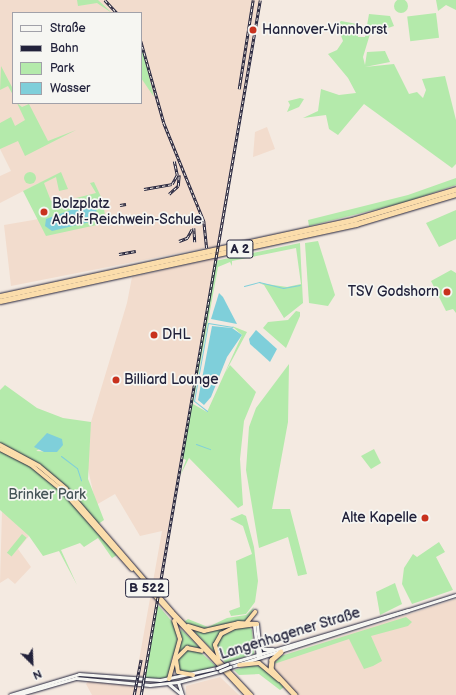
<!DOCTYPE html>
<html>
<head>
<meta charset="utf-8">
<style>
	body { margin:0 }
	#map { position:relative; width:456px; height:695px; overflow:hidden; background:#f4eae1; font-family:"Balsamiq Sans",sans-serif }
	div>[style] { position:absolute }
	.built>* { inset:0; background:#f2dccd }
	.green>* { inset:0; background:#b4eaab; transform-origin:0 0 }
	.round { border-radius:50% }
	.water>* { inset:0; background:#7fcfda }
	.stream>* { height:1px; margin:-0.5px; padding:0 0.5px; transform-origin:0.5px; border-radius:0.5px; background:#7fcfda }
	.roads { filter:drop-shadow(0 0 1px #22223b) drop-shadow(0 0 1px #22223b) }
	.secondary>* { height:3px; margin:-1.5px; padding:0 1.5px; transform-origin:1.5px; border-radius:1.5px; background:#f6f6f2 }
	.trunk>* { height:4px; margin:-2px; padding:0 2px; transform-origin:2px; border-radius:2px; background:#fbddab }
	.motorway>* { height:4.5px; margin:-2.25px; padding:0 2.25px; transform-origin:2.25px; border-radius:2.25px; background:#fbddab }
	.rail>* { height:2.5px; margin-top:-1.25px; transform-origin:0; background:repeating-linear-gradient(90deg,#f6f6f2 0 3px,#22223b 0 6px); box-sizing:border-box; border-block:1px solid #22223b }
	.bridges { filter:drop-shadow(0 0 1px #22223b) drop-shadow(0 0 1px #22223b) }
	.secondary-bridge>* { height:3px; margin:-1.5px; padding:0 1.5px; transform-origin:1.5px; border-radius:1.5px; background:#f6f6f2 }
	.dots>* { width:11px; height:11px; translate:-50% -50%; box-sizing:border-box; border:2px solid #f6f6f2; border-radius:50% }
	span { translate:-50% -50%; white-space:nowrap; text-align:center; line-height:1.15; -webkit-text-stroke:3.5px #f6f6f2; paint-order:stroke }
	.shield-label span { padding:1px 3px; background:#f6f6f2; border:1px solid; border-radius:3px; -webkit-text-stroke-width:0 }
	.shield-label { font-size:13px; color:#22223b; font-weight:700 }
	.poi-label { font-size:14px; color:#22223b }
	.left { translate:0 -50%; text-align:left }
	.right { translate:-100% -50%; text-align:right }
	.park-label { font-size:14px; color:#465457 }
	.street-label { font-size:14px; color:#22223b }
	.legend { position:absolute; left:12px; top:12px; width:130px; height:92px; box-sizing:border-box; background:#f6f6f2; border:1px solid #a1a1a9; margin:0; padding:5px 7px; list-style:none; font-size:12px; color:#22223b }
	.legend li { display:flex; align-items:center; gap:8px; height:20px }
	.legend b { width:20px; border:1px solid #a1a1a9 }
	.north { position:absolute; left:12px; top:643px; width:40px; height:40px; -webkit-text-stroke:3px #f6f6f2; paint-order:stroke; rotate:156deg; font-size:11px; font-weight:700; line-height:16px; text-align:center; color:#22223b }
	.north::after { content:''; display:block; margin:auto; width:14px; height:18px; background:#22223b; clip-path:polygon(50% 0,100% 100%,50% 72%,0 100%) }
</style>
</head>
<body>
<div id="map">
	<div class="built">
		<div style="clip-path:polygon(evenodd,0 0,261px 0,142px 695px,92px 695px,86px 684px,92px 677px,135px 683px,162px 531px,140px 536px,115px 494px,96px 505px,86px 460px,91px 422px,127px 303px,132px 277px,203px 261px,205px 248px,11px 286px,4px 225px,39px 219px,39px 183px,0 203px,0 176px,11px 171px,0 149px,0 0,13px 13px,141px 13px,141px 103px,13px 103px,13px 13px)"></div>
		<div style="clip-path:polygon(267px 127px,275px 149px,253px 157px,255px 132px)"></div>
		<div style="clip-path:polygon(2px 511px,29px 536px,18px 549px,31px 567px,15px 584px,8px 578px,0 583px)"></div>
		<div style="clip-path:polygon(456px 599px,456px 695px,298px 695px,274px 668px,275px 660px,281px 656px)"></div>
		<div style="clip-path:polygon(220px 677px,239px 695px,186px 695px,186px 686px)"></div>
	</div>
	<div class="green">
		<div class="round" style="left:394px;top:-1px;width:14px;height:14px"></div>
		<div style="clip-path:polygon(77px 0,98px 0,112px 13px,97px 3px,78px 6px)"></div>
		<div style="clip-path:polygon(436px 0,456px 0,456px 10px,446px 5px,438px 11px)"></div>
		<div style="left:436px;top:13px;width:25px;height:29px;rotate:83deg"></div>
		<div style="clip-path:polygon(369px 14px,390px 16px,394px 26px,370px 34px,363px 57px,365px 65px,367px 52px,385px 51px,390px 62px,365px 67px,394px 64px,409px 94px,417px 92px,423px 98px,426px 90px,422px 79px,445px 76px,456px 120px,456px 164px,452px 168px,364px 104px,338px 135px,329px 129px,326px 115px,303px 118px,318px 111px,321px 89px,339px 95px,356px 93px,348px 78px,328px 54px,337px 50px,343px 41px,337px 25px,341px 21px,357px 24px,358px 37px,365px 37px)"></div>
		<div style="clip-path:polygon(141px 46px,144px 56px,154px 97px,141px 78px)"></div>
		<div style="clip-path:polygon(1px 66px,13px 89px,13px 95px,8px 86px,0 90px)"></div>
		<div style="clip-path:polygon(300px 98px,304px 99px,299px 107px,287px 112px,290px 105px,288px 101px)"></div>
		<div style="clip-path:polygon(17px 103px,22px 107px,29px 104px,48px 141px,76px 130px,25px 156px,18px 141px,0 149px,0 123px,11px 117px,15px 126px,25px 120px)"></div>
		<div class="round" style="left:24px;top:172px;width:12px;height:12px"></div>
		<div style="clip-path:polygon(evenodd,61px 172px,68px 189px,59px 191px,56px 177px,44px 183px,51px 201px,59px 198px,67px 208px,67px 203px,76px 198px,96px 193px,90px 183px,94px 182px,103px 201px,106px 223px,46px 236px,23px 191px,61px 172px,97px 215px,94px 219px,45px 222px,97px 215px)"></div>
		<div style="clip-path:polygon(456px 178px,456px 185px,406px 202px,309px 226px,308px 220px,408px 195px)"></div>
		<div style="clip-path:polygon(456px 210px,456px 239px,439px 247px,426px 223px)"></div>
		<div style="clip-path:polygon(318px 241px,335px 295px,328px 306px,309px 303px,305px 243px)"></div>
		<div style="clip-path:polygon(300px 243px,303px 303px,284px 318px,264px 285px,259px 283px,287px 287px,301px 284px,296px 248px,232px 261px,232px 266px,230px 262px,218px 267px,193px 404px,207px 412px,242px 335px,232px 326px,247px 332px,225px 373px,230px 365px,256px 392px,244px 421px,240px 459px,243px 505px,238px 508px,189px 458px,180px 476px,186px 460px,182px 458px,215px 261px)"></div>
		<div style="clip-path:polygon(451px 270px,456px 273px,456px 313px,453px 309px,446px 311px,431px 281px)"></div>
		<div style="clip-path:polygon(296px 311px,300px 312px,300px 316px,286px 348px,263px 328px,268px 322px,288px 320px)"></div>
		<div style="clip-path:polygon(289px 364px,288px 422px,272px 509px,290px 509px,307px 574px,298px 576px,288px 537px,259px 548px,246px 470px,249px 427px,256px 408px)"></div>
		<div style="clip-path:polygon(evenodd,5px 385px,37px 408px,63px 418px,91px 422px,88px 479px,104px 520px,94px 527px,117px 555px,112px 558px,98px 538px,84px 547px,80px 543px,61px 550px,77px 585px,59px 551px,43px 556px,29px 536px,0 510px,0 390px,5px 385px,58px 439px,53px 452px,36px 451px,58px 439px)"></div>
		<div style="clip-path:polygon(374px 449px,381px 463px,371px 469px,361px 456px)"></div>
		<div style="clip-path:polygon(242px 514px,246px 516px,254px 547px,258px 581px,255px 602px,246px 614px,231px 616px,229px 611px,240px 607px,236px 561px,252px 554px,243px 526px,230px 519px)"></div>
		<div style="left:22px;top:534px;width:6px;height:24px;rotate:39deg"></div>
		<div style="clip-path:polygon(439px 542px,445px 552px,436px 557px,453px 590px,412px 604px,402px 584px,404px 568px,413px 554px,417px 557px)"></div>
		<div style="clip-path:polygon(395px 583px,402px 604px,380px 615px,376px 592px)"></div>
		<div style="clip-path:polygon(157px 604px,175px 625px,178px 645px,171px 660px,172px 673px,166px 678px,145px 679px)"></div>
		<div style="clip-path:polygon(254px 607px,248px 620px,204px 630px,184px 622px,188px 619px,208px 627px,227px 618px,246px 615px)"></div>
		<div style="clip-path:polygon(406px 617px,412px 622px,408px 626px,371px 636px,382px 661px,373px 666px,364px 669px,349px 639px,274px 664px,281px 656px)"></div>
		<div style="clip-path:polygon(233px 625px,218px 635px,216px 654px,194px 631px,210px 632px)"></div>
		<div style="clip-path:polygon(248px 626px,252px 630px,254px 654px,225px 663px,216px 645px,219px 637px,233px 629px)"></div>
		<div style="clip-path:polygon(181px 629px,200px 648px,190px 647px,180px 652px,175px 667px,182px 676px,178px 676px,175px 671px,174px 662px)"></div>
		<div style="clip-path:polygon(189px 649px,199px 651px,216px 666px,196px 673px,180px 672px,177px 660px)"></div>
		<div style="clip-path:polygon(252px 665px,262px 667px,284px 687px,280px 690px,259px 674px,239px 675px,234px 670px)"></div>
	</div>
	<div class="water">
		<div style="clip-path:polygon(93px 202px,97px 208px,94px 221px,52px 231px,45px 226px,46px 219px)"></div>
		<div style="clip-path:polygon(219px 293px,223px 297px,237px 324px,211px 319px)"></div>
		<div style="clip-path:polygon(212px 326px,232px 328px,242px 335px,227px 357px,211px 397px,204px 405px,198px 400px)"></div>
		<div style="clip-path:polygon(256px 330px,277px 349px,270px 362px,250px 344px,249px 339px)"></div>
		<div style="clip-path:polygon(47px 433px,62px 439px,63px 445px,57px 452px,44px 452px,34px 447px)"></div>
	</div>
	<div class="stream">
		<div style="left:244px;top:286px;width:16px;rotate:-15deg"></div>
		<div style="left:259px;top:282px;width:25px;rotate:14deg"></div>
		<div style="left:283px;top:288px;width:17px;rotate:-10deg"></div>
		<div style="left:207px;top:411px;width:16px;rotate:-142deg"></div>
		<div style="left:194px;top:401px;width:79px;rotate:-79.8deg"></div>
		<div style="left:208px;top:323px;width:25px;rotate:9deg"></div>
		<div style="left:196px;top:444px;width:15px;rotate:20deg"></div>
		<div style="left:61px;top:456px;width:20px;rotate:37deg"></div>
		<div style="left:77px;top:468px;width:13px;rotate:72deg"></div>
	</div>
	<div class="roads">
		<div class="secondary">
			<div style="left:257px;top:624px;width:31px;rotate:84deg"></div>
			<div style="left:254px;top:625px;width:32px;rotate:83deg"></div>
			<div style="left:259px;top:644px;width:7px;rotate:45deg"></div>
			<div style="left:264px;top:649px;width:9px"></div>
			<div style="left:227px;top:664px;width:189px;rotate:-16.6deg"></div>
			<div style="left:230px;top:667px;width:237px;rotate:-17.7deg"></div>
			<div style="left:178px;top:682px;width:13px;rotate:72deg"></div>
			<div style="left:169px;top:684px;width:17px;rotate:40deg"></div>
			<div style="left:10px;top:695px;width:72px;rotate:-16.9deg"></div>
			<div style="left:79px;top:674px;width:81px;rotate:4.2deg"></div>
			<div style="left:160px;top:680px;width:58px;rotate:-11.9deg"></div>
			<div style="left:17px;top:695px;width:61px;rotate:-16.1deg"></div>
			<div style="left:76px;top:678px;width:74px;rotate:5.4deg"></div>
			<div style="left:150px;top:685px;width:28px;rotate:-6deg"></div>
			<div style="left:178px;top:682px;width:43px;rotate:-14.7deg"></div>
		</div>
		<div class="trunk">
			<div style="left:0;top:445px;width:44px;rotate:28.3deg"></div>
			<div style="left:39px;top:466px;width:35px;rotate:40deg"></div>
			<div style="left:66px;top:489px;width:162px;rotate:49.2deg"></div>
			<div style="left:172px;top:612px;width:115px;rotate:46.4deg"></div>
			<div style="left:0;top:449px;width:34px;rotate:27deg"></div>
			<div style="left:30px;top:464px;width:43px;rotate:39.3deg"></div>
			<div style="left:63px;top:491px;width:104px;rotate:48.5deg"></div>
			<div style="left:144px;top:584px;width:151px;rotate:47.1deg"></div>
			<div style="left:247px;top:622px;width:13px;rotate:-51deg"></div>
			<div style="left:188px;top:626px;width:17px;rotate:17deg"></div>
			<div style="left:204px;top:631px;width:35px;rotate:-13deg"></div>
			<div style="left:238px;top:623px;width:19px;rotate:3deg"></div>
			<div style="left:219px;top:658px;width:14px;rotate:-107deg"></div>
			<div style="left:215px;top:645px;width:13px;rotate:-61deg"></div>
			<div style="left:221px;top:634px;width:16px;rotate:-27deg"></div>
			<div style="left:235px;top:627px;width:22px;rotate:-8deg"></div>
			<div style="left:239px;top:665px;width:20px;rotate:-6deg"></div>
			<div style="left:259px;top:663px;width:26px;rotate:40deg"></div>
			<div style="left:193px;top:675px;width:15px;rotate:-169deg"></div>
			<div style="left:178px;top:672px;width:13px;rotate:-99deg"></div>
			<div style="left:176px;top:659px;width:16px;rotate:-45deg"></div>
			<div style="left:187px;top:648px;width:15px;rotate:11deg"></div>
			<div style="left:169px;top:679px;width:41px;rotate:-74.6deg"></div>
			<div style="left:180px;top:639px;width:19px;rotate:-108deg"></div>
		</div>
		<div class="motorway">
			<div style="left:0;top:296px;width:363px;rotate:-12.2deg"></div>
			<div style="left:355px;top:219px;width:105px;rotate:-16.5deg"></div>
			<div style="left:0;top:301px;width:364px;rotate:-12.2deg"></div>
			<div style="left:356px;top:224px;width:104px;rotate:-16.7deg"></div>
			<div style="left:281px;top:652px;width:12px;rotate:138deg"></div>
			<div style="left:272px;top:660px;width:9px;rotate:96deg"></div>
			<div style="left:271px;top:669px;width:35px;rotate:47deg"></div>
		</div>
	</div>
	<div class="rail">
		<div style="left:105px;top:0;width:18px;rotate:47deg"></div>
		<div style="left:141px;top:41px;width:85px;rotate:74.3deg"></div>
		<div style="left:164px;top:123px;width:106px;rotate:67.8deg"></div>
		<div style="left:204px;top:221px;width:27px;rotate:84deg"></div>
		<div style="left:239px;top:89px;width:90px;rotate:-81.1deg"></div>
		<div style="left:144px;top:189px;width:28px;rotate:-10deg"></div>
		<div style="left:172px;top:184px;width:10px;rotate:-61deg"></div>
		<div style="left:177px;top:175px;width:14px;rotate:-102deg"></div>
		<div style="left:169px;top:194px;width:12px;rotate:-42deg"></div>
		<div style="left:178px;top:186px;width:11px;rotate:-85deg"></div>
		<div style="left:120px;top:205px;width:6px;rotate:-9deg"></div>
		<div style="left:194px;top:228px;width:14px;rotate:86deg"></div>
		<div style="left:179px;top:241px;width:9px;rotate:-21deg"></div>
		<div style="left:187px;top:238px;width:10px;rotate:-61deg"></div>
		<div style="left:119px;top:254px;width:17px;rotate:-10deg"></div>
		<div style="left:134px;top:695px;width:36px;rotate:-79deg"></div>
		<div style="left:141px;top:695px;width:705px;rotate:-80.28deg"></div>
	</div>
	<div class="bridges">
		<div class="secondary-bridge">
			<div style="left:217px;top:668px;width:11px;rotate:-22deg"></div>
			<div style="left:220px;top:671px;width:11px;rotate:-22deg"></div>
		</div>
	</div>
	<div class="dots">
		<div style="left:253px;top:30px;background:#c8321e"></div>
		<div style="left:44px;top:212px;background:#c8321e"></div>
		<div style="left:447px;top:292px;background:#c8321e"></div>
		<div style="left:154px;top:335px;background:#c8321e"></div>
		<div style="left:116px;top:380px;background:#c8321e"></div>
		<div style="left:425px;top:518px;background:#c8321e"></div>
	</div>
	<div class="shield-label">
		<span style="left:240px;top:249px">A 2</span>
		<span style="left:147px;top:588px">B 522</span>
	</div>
	<div class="poi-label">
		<span class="left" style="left:262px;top:30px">Hannover-Vinnhorst</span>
		<span class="left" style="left:52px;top:212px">Bolzplatz<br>Adolf-Reichwein-Schule</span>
		<span class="right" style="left:439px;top:292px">TSV Godshorn</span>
		<span class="left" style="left:162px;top:335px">DHL</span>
		<span class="left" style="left:124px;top:380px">Billiard Lounge</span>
		<span class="right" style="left:417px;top:518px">Alte Kapelle</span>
	</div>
	<div class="park-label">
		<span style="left:47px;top:495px">Brinker Park</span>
	</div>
	<div class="street-label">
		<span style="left:290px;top:634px;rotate:-17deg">Langenhagener Straße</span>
	</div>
	<ul class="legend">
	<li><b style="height:5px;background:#f6f6f2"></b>Straße</li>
	<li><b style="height:5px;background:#22223b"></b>Bahn</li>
	<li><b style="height:11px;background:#b4eaab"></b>Park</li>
	<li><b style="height:11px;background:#7fcfda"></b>Wasser</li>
	</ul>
	<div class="north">N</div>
</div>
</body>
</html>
